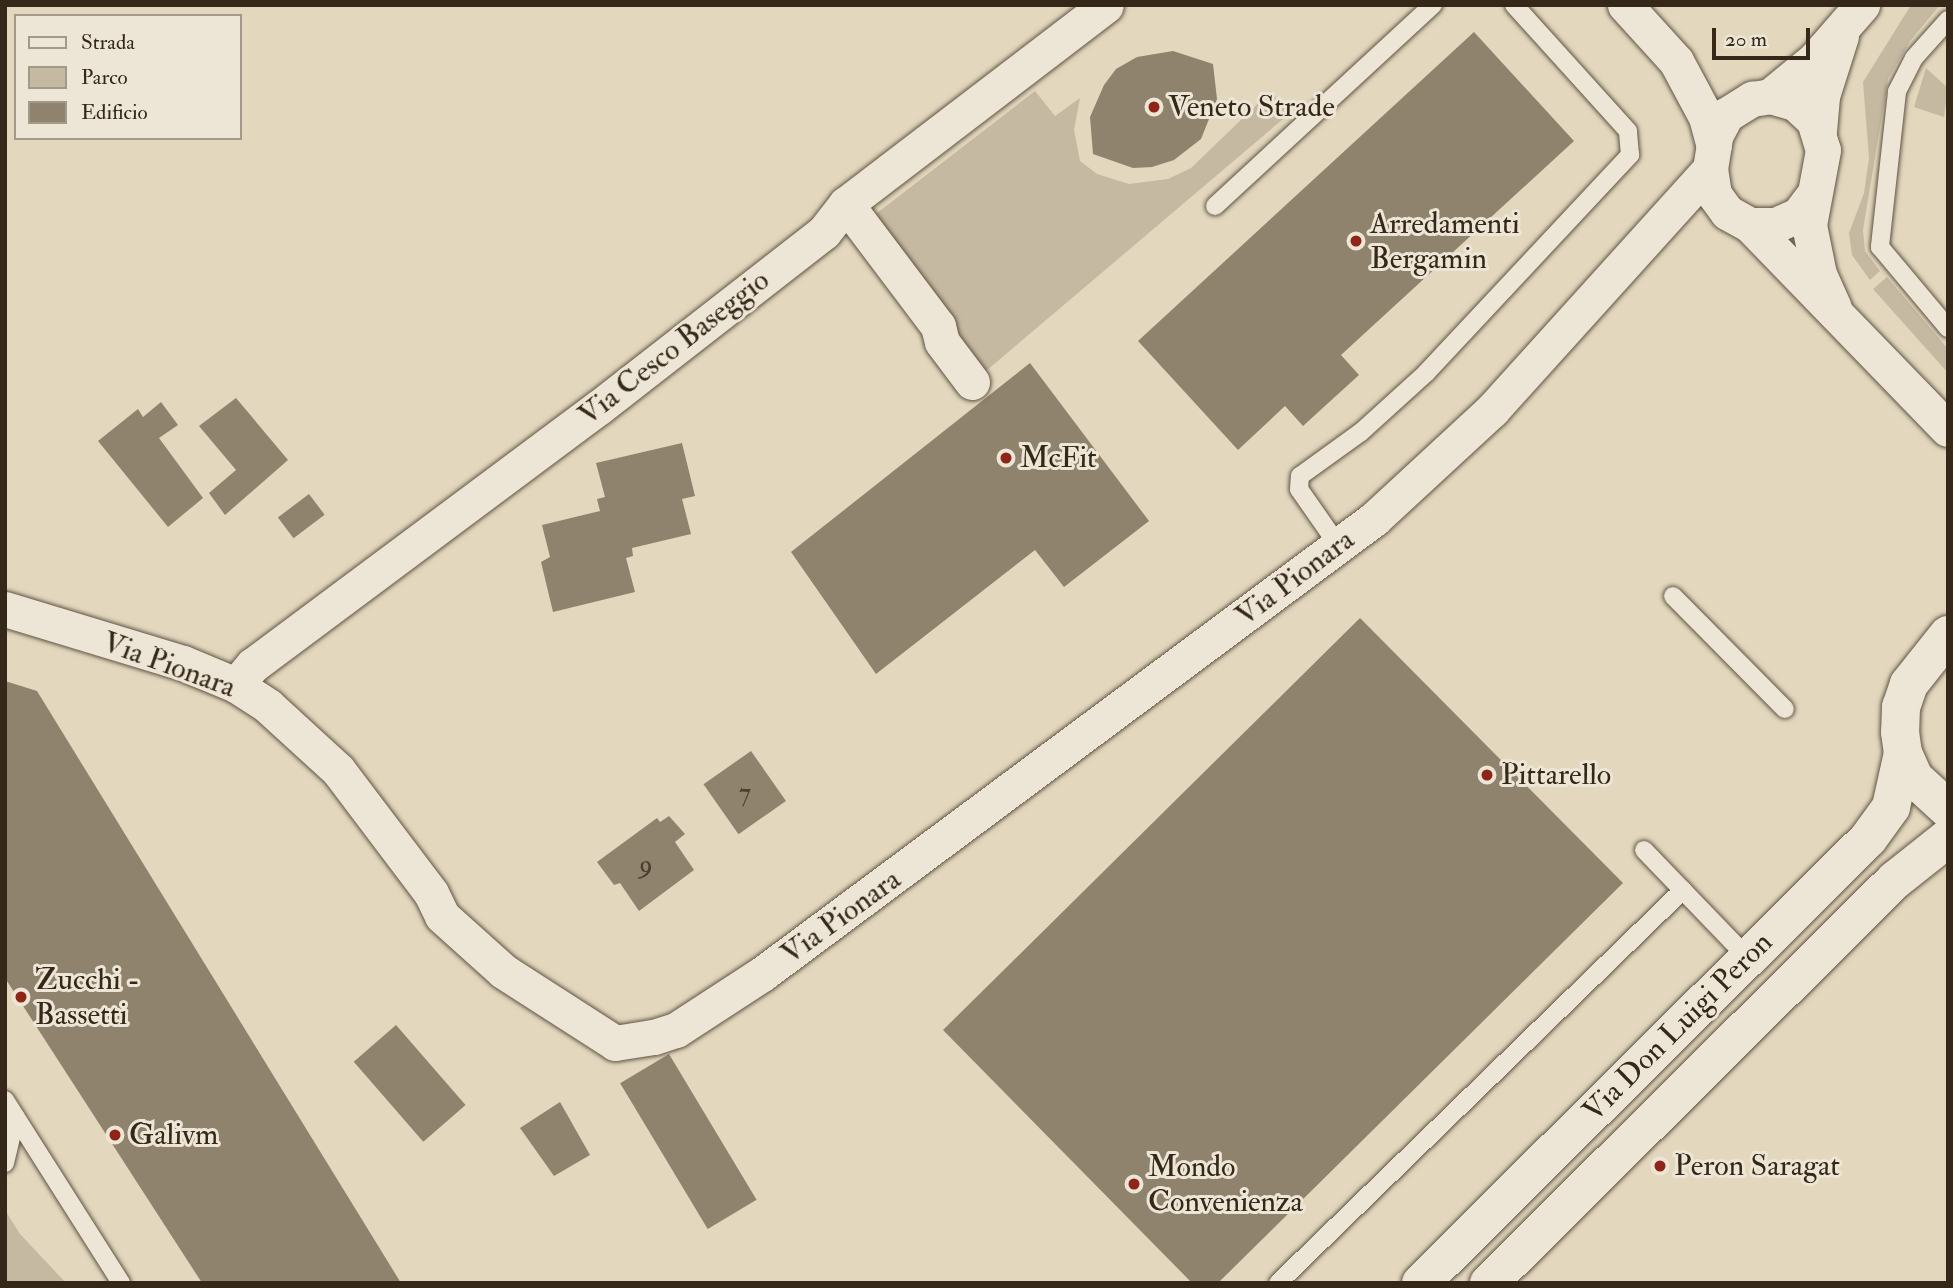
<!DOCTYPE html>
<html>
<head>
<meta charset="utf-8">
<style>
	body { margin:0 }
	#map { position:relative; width:1953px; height:1288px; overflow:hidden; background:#e3d7be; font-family:"IM FELL Double Pica",serif }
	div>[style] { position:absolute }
	.green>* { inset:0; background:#c5b9a2 }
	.building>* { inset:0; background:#8f836e; transform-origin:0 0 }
	.roads { filter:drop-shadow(0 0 2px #605442) drop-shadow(0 0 2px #605442) }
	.lane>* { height:18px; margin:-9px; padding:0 9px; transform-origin:9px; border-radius:9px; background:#ede5d5 }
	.street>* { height:35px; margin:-17.5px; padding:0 17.5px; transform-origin:17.5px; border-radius:17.5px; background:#ede5d5 }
	.secondary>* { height:38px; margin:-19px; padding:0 19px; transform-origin:19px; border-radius:19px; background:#ede5d5 }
	.dots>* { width:19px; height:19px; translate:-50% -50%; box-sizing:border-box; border:4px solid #ede5d5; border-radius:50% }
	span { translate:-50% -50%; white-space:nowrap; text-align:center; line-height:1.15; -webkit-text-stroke:6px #ede5d5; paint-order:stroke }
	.number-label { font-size:26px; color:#4c3f2e }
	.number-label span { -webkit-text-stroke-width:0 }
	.poi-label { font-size:30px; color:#352818 }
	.left { translate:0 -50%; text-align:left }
	.street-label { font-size:30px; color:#352818 }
	.frame { position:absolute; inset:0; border:7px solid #352818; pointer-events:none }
	.legend { position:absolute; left:14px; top:14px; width:228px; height:126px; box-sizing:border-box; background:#ede5d5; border:2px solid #a39989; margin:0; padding:9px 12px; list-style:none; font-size:21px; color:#352818 }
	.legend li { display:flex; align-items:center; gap:14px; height:35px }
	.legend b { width:35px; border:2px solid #a39989 }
	.scale { position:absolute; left:1712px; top:28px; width:98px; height:32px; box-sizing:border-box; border:4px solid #352818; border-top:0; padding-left:9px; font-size:21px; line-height:24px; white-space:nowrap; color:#352818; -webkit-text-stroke:5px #ede5d5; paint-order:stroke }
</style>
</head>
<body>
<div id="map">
	<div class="green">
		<div style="clip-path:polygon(1911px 5px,1940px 5px,1910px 41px,1888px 79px,1863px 230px,1865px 251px,1880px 271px,1870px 280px,1852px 255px,1849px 233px,1864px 193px,1869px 158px,1863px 82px)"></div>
		<div style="clip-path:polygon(1926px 68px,1948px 88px,1944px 117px,1914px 107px)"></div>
		<div style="clip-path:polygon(1035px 91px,1055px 116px,1080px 98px,1074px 130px,1080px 161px,1097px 174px,1129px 184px,1168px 179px,1191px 168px,1271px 91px,1289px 114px,986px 371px,868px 220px)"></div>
		<div style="clip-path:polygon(1887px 277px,1948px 349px,1948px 373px,1873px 289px)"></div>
		<div style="clip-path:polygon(5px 1210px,20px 1234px,66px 1283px,5px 1283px)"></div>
	</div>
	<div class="building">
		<div style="clip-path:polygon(1474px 32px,1574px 141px,1341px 355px,1359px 375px,1303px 426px,1285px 406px,1238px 450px,1138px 341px)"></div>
		<div style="clip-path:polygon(1173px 51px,1213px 64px,1217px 99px,1201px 139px,1174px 160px,1152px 167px,1133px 168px,1093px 154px,1090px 117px,1104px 85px,1116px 69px,1137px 57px)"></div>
		<div style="clip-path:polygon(1030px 363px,1149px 521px,1064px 587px,1035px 550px,876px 674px,791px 552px)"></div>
		<div style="clip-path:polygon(236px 398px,288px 460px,225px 515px,209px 493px,236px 470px,199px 426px)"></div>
		<div style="clip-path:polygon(161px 402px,178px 425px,159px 438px,203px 498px,168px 527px,98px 441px,138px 409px,143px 417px)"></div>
		<div style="clip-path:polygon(682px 443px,695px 496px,682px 499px,691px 534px,632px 548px,633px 556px,626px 558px,635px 592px,553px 612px,541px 562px,550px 557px,542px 525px,600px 511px,597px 499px,605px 497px,596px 463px)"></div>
		<div style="left:309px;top:494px;width:26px;height:39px;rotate:53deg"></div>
		<div style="clip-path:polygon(1360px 618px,1623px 883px,1218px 1283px,1192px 1283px,943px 1030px)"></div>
		<div style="clip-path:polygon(5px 681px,37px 691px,401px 1283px,202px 1283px,5px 978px)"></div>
		<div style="left:751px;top:751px;width:61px;height:58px;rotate:55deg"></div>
		<div style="clip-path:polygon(669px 816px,685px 834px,675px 842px,694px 870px,639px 911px,620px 883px,614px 885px,597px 862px,657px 818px,660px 822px)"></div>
		<div style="left:396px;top:1025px;width:106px;height:56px;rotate:49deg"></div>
		<div style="left:669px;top:1054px;width:170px;height:57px;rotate:59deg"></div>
		<div style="clip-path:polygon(560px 1102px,590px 1155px,554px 1176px,520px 1128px)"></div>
	</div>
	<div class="roads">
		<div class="lane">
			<div style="left:1948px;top:20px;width:51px;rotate:131.8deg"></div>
			<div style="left:1914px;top:58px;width:38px;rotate:117deg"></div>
			<div style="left:1897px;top:92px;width:156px;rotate:96.3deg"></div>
			<div style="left:1880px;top:247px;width:106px;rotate:50deg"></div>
			<div style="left:1215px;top:206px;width:297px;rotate:-42.7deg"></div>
			<div style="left:1338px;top:545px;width:68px;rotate:-124.9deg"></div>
			<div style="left:1299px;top:489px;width:13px;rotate:-86deg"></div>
			<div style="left:1300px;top:476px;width:75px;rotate:-35.8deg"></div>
			<div style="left:1361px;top:432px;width:88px;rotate:-42.2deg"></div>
			<div style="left:1426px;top:373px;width:299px;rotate:-46.9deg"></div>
			<div style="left:1630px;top:155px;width:24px;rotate:-95deg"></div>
			<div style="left:1628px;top:131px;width:170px;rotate:-132.1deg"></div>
			<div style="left:1673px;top:596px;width:159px;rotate:45.3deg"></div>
			<div style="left:1644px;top:850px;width:150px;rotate:46.1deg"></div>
			<div style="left:5px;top:1100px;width:217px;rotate:57.6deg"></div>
			<div style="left:5px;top:1163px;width:47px;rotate:-76.6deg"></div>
			<div style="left:1278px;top:1283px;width:564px;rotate:-44.14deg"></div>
		</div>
		<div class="street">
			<div style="left:1625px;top:5px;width:76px;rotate:47.7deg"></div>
			<div style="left:1676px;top:61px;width:64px;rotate:61.8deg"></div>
			<div style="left:1706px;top:117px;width:30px;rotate:75deg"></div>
			<div style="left:1770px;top:96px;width:58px;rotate:-39.4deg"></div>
			<div style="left:1815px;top:59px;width:72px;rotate:-49deg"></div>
			<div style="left:1819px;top:131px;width:35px;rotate:-85deg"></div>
			<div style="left:1822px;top:96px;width:63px;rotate:-72.4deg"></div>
			<div style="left:1814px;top:194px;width:26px;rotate:127deg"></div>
			<div style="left:1798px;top:215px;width:24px;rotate:156deg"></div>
			<div style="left:1776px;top:225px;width:26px;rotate:180deg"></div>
			<div style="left:1750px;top:225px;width:26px;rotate:-151deg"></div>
			<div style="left:1727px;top:212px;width:22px;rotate:-126deg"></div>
			<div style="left:1714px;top:194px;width:25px;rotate:-99deg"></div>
			<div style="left:1710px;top:169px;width:33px;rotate:-81deg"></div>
			<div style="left:1715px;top:136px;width:24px;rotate:-62deg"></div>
			<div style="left:1726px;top:115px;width:31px;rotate:-32deg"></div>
			<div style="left:1752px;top:99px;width:18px;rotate:-9deg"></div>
			<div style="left:1770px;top:96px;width:26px;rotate:16deg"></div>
			<div style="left:1795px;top:103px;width:26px;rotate:43deg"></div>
			<div style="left:1814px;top:121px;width:30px;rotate:73deg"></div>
			<div style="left:1823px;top:150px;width:76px;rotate:100.6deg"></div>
			<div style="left:1809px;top:225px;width:50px;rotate:78.5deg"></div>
			<div style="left:1819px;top:274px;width:36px;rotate:66deg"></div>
			<div style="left:846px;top:204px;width:153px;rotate:53deg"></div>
			<div style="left:938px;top:326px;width:16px;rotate:76deg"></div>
			<div style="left:942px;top:342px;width:50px;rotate:53.1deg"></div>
			<div style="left:1750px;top:225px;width:284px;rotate:45.9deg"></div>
			<div style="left:5px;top:609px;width:186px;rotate:16.9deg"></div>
			<div style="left:183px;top:663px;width:57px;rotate:22.5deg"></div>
			<div style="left:236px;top:685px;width:38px;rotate:33deg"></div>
			<div style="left:268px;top:706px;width:95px;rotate:42.4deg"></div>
			<div style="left:338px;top:770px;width:154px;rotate:52.9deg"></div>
			<div style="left:431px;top:893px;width:25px;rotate:64deg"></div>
			<div style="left:442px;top:916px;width:82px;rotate:42deg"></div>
			<div style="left:503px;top:971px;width:133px;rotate:32.7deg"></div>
			<div style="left:615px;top:1043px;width:39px;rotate:-9deg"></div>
			<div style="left:654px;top:1037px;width:23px;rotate:-18deg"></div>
			<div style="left:676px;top:1030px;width:103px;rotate:-33.1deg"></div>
			<div style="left:762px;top:974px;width:763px;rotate:-36.63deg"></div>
			<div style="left:1374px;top:519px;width:161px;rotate:-42.7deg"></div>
			<div style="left:1492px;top:410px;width:325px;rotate:-47.9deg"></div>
			<div style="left:236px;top:685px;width:26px;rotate:-50deg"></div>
			<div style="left:253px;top:665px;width:430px;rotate:-36.7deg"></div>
			<div style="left:598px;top:408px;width:286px;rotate:-37.9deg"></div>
			<div style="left:824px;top:232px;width:36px;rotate:-52deg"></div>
			<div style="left:846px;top:204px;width:327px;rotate:-37.4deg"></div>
		</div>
		<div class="secondary">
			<div style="left:1948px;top:635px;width:63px;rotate:128.5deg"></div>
			<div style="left:1909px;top:684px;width:24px;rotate:109deg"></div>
			<div style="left:1901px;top:707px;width:25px;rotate:92deg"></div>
			<div style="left:1900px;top:732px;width:21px;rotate:82deg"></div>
			<div style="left:1903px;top:753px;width:27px;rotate:66deg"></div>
			<div style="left:1914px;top:778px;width:46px;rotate:42.4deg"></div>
			<div style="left:1421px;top:1283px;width:630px;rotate:-44.81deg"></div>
			<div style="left:1868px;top:839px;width:39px;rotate:-54deg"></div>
			<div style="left:1891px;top:807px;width:55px;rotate:-77.5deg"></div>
			<div style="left:1489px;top:1283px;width:572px;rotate:-44.79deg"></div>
			<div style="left:1895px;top:880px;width:68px;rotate:-38.4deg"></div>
		</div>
	</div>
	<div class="dots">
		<div style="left:1154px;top:107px;background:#8f2418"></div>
		<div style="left:1356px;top:241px;background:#8f2418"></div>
		<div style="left:1006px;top:458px;background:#8f2418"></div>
		<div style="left:1487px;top:775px;background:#8f2418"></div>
		<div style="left:21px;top:997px;background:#8f2418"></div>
		<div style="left:115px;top:1135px;background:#8f2418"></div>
		<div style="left:1660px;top:1166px;background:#8f2418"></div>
		<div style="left:1134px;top:1184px;background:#8f2418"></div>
	</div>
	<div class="number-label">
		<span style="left:745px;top:794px">7</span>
		<span style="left:646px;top:866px">9</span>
	</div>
	<div class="poi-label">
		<span class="left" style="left:1168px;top:107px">Veneto Strade</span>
		<span class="left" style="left:1370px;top:241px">Arredamenti<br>Bergamin</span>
		<span class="left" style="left:1020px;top:458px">McFit</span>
		<span class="left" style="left:1501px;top:775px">Pittarello</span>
		<span class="left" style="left:35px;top:997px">Zucchi -<br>Bassetti</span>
		<span class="left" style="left:129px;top:1135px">Galivm</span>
		<span class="left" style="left:1674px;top:1166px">Peron Saragat</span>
		<span class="left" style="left:1148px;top:1184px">Mondo<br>Convenienza</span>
	</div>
	<div class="street-label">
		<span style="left:674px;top:348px;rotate:-38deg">Via Cesco Baseggio</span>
		<span style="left:1295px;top:578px;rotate:-37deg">Via Pionara</span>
		<span style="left:169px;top:665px;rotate:20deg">Via Pionara</span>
		<span style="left:841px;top:917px;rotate:-36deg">Via Pionara</span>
		<span style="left:1678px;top:1027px;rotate:-45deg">Via Don Luigi Peron</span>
	</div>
	<div class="frame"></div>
	<ul class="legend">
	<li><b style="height:9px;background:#ede5d5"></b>Strada</li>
	<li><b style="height:19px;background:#c5b9a2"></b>Parco</li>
	<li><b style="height:19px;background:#8f836e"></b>Edificio</li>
	</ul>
	<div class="scale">20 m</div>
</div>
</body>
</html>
